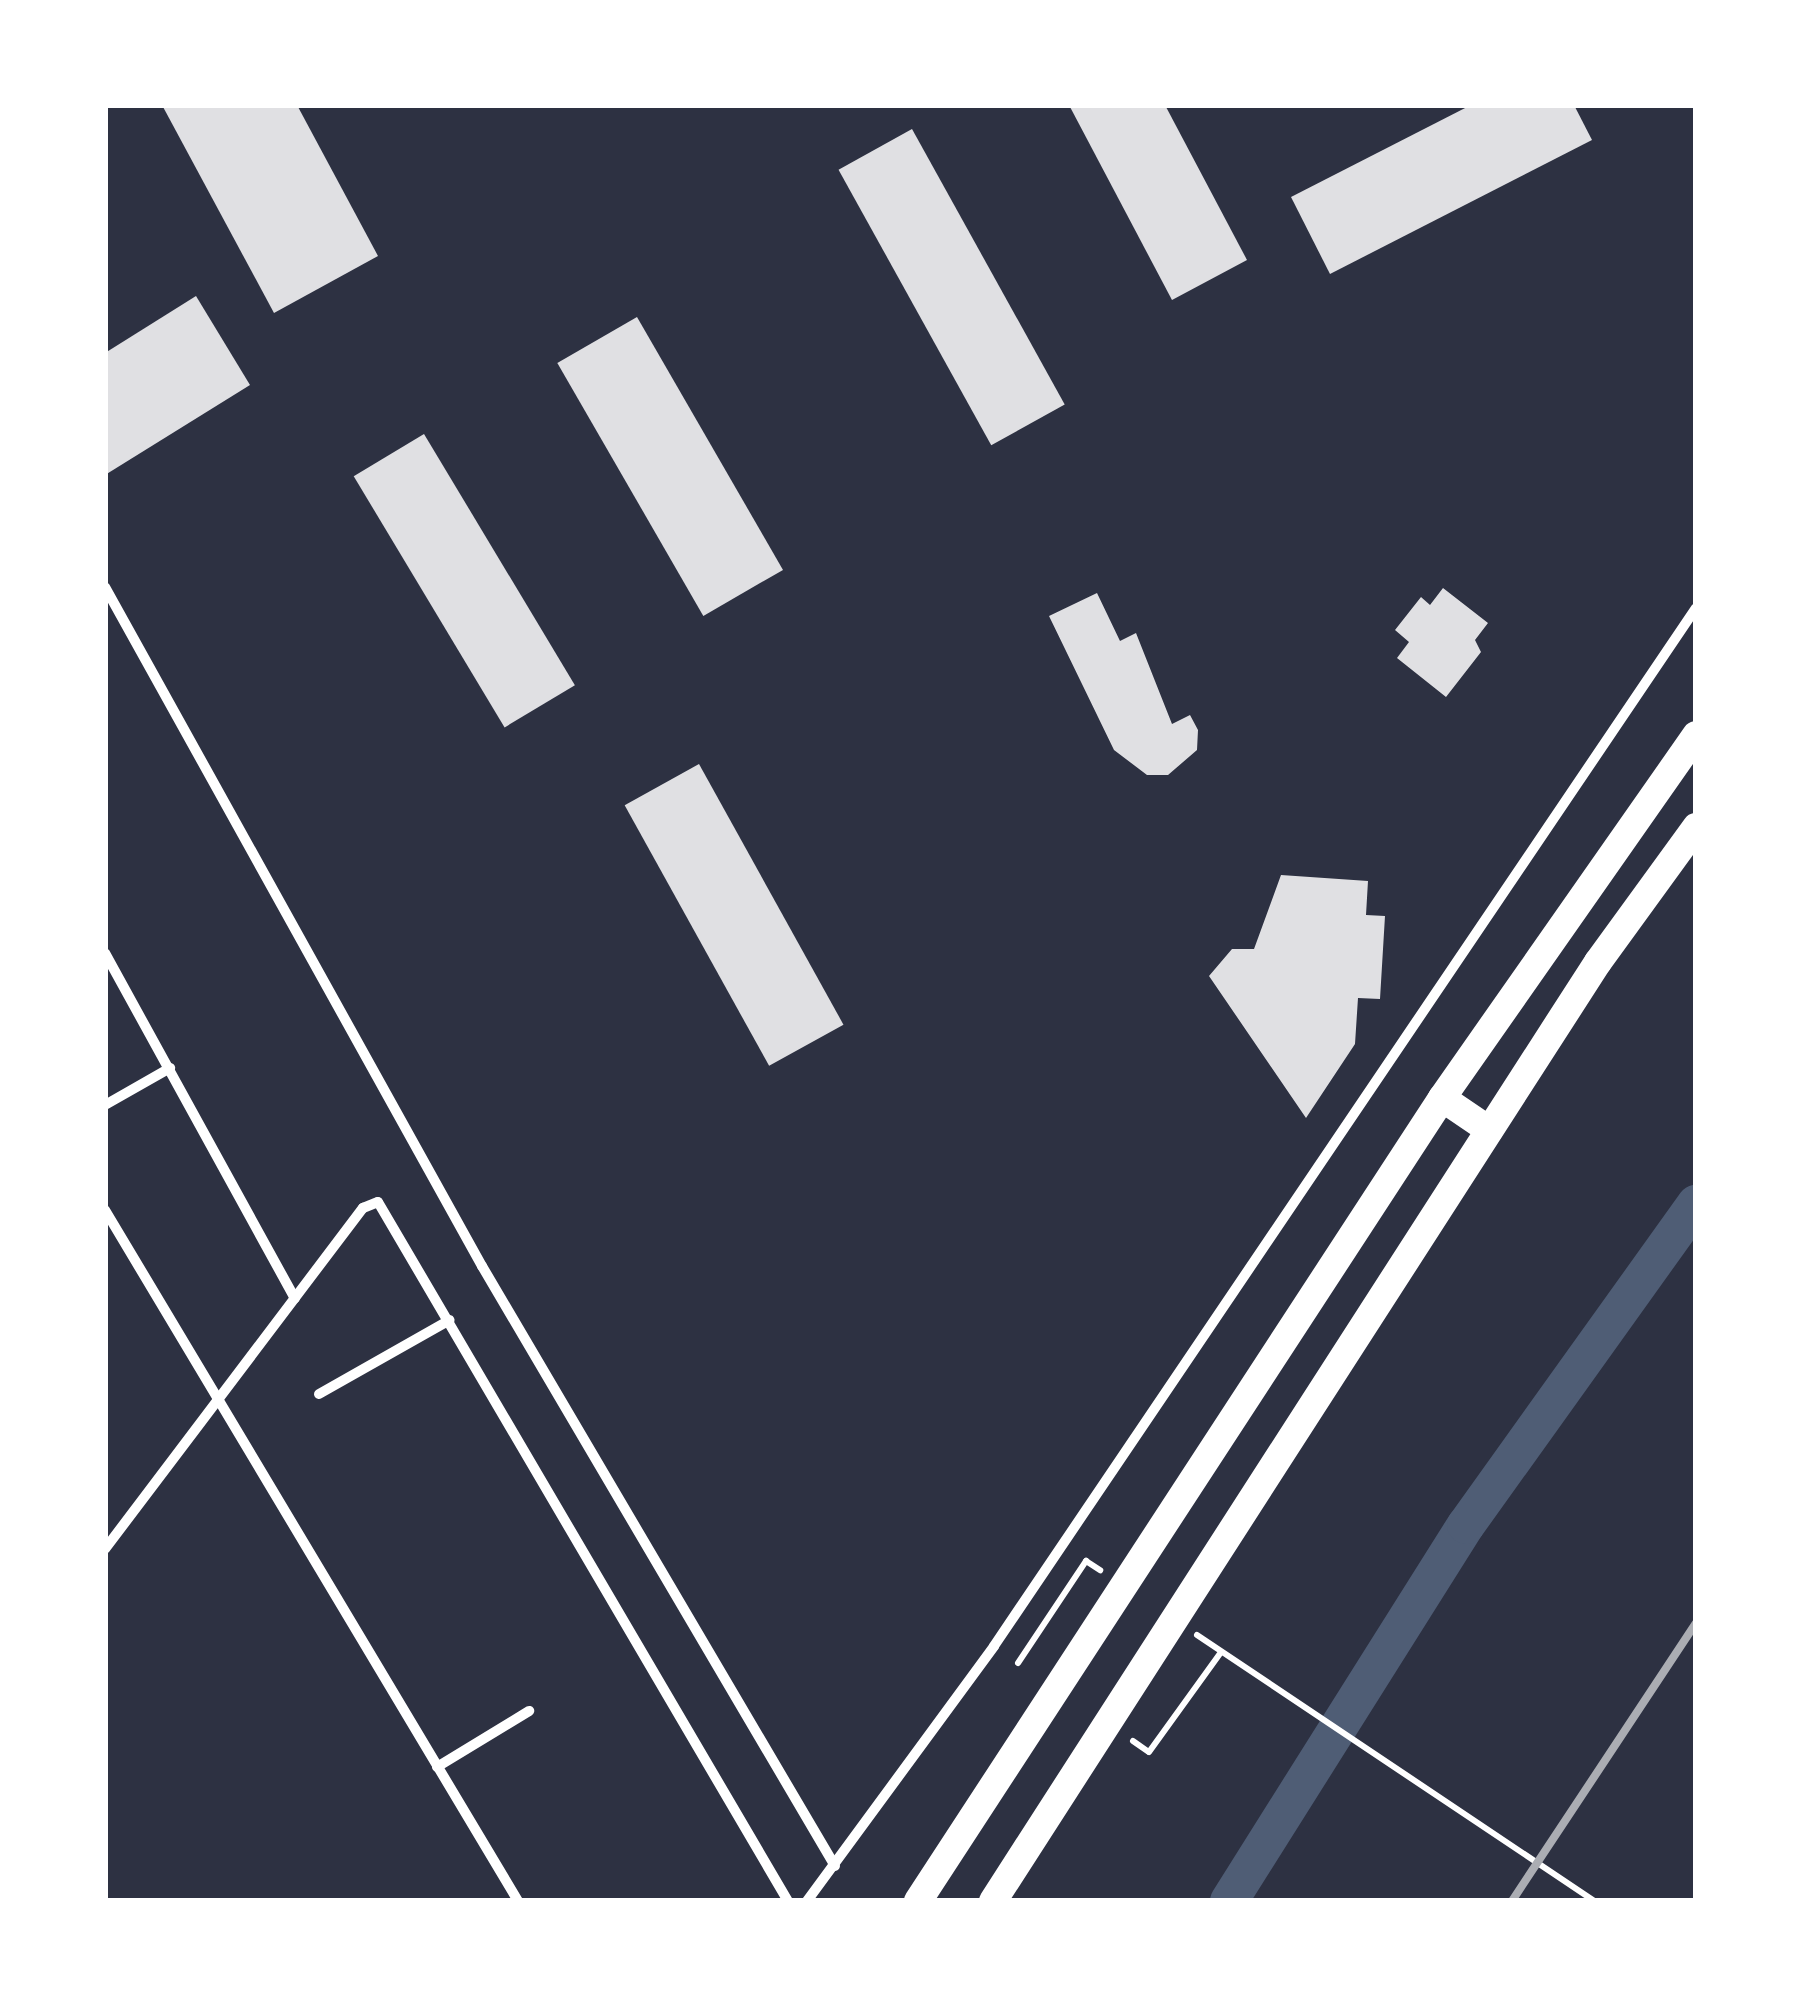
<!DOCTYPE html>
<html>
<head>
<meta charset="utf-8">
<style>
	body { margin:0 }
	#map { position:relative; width:1801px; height:2006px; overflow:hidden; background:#2d3142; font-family:"Space Grotesk",sans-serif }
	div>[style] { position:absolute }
	.canal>* { height:38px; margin:-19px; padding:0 19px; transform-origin:19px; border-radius:19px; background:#4f5d75 }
	.building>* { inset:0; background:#e0e0e3; transform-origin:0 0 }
	.path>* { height:6px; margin:-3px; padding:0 3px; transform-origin:3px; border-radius:3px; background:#fff }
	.minor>* { height:10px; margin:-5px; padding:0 5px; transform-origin:5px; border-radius:5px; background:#fff }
	.trunk>* { height:28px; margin:-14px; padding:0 14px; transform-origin:14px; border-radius:14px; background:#fff }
	.rail>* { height:8px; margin:-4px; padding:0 4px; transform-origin:4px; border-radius:4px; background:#abadb3 }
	span { translate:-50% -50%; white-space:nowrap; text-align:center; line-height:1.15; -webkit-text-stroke:8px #fff; paint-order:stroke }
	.frame { position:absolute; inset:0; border:108px solid #fff; pointer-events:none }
</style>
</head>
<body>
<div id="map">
	<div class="canal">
		<div style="left:1229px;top:1901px;width:444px;rotate:-57.8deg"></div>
		<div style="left:1466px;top:1525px;width:395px;rotate:-54.4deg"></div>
	</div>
	<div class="building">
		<div style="clip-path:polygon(162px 105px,297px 105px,378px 256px,274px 313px)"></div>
		<div style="clip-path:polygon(1069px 105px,1165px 105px,1247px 260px,1172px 300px)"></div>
		<div style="clip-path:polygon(1471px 105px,1574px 105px,1592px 140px,1330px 274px,1291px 197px)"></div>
		<div style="left:912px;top:129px;width:315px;height:84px;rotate:61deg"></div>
		<div style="clip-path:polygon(196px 296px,250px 385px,105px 475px,105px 353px)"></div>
		<div style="left:637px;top:317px;width:292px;height:92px;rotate:60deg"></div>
		<div style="left:424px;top:434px;width:293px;height:82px;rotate:59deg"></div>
		<div style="clip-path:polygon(1443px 588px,1488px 623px,1475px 640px,1481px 652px,1446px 697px,1397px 658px,1409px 642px,1395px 630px,1421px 597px,1430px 605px)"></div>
		<div style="clip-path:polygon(1097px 593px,1120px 641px,1136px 633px,1172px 724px,1190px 715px,1198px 730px,1197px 750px,1168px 775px,1147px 775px,1114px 750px,1049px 616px)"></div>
		<div style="left:699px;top:764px;width:298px;height:85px;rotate:61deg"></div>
		<div style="clip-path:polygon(1281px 875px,1368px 881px,1366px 915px,1385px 916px,1380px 999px,1358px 998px,1355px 1044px,1306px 1118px,1209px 976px,1232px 949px,1254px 949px)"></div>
	</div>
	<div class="path">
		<div style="left:1197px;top:1635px;width:479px;rotate:33.8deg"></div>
		<div style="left:1018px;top:1663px;width:123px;rotate:-56.3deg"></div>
		<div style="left:1086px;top:1561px;width:17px;rotate:33deg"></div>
		<div style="left:1133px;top:1741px;width:19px;rotate:35deg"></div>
		<div style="left:1149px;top:1752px;width:123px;rotate:-54.2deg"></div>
	</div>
	<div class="minor">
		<div style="left:105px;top:587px;width:777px;rotate:60.96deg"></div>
		<div style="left:482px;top:1266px;width:696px;rotate:59.53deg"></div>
		<div style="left:105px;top:953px;width:394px;rotate:61.2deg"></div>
		<div style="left:105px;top:1105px;width:75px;rotate:-29.6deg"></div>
		<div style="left:105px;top:1210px;width:805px;rotate:59.13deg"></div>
		<div style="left:319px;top:1394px;width:150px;rotate:-29.5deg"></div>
		<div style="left:105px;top:1549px;width:428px;rotate:-52.9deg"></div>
		<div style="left:363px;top:1208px;width:16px;rotate:-22deg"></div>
		<div style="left:378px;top:1202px;width:810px;rotate:59.61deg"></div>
		<div style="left:437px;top:1767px;width:108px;rotate:-31.3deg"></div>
		<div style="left:807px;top:1901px;width:316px;rotate:-53.7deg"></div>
		<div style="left:994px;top:1646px;width:1253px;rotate:-55.93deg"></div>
	</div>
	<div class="trunk">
		<div style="left:1442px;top:1098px;width:57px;rotate:34.2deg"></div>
		<div style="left:918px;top:1901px;width:959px;rotate:-56.87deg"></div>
		<div style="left:1442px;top:1098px;width:443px;rotate:-55deg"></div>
		<div style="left:993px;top:1901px;width:1117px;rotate:-57.21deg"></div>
		<div style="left:1598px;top:962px;width:167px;rotate:-54deg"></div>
	</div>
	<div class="rail">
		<div style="left:1512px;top:1901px;width:333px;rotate:-56.5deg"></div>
	</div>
	<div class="frame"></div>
</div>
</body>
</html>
